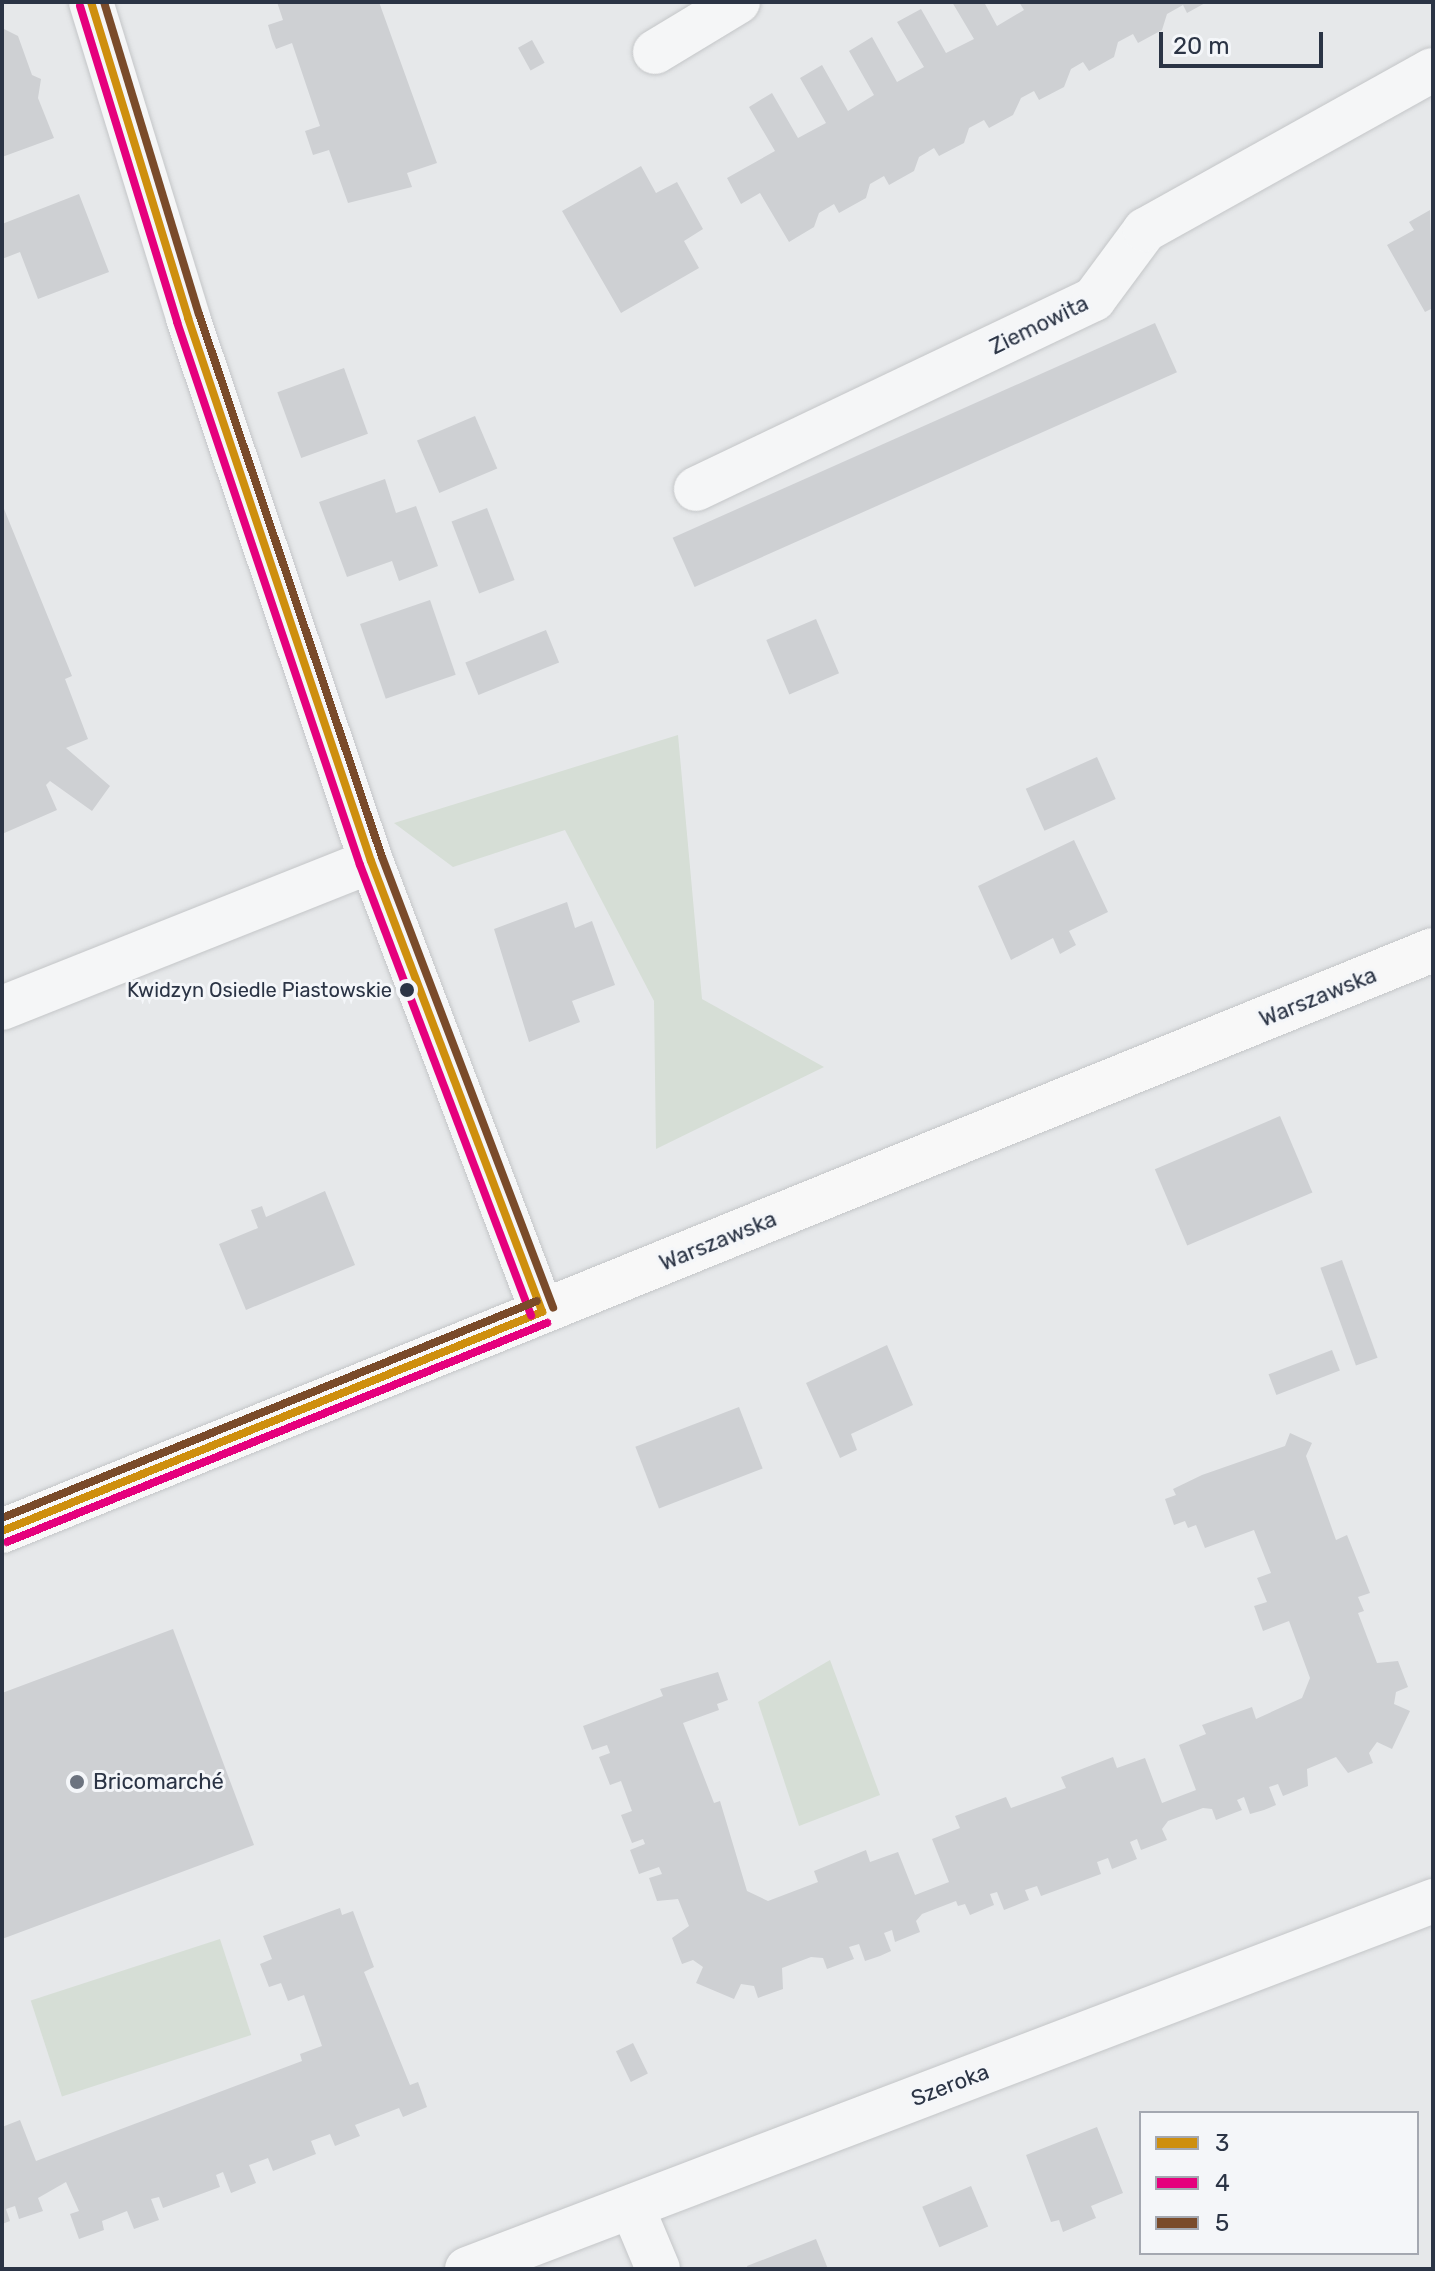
<!DOCTYPE html>
<html>
<head>
<meta charset="utf-8">
<style>
	body { margin:0 }
	#map { position:relative; width:1435px; height:2271px; overflow:hidden; background:#e6e8ea; font-family:Rubik,sans-serif }
	div>[style] { position:absolute }
	.green>* { inset:0; background:#d6ded6; transform-origin:0 0 }
	.building>* { inset:0; background:#ced0d3; transform-origin:0 0 }
	.roads { filter:drop-shadow(0 0 2px #c4c6c8) drop-shadow(0 0 2px #c4c6c8) }
	.street>* { height:44px; margin:-22px; padding:0 22px; transform-origin:22px; border-radius:22px; background:#f5f6f7 }
	.secondary>* { height:44px; margin:-22px; padding:0 22px; transform-origin:22px; border-radius:22px; background:#f8f8f8 }
	.bus-1>* { height:8px; margin:-4px; padding:0 4px; transform-origin:4px; border-radius:4px; background:#ce8f0e }
	.bus-2>* { height:8px; margin:-4px; padding:0 4px; transform-origin:4px; border-radius:4px; background:#e5007d }
	.bus-3>* { height:8px; margin:-4px; padding:0 4px; transform-origin:4px; border-radius:4px; background:#7a4b2a }
	.dots>* { width:22px; height:22px; translate:-50% -50%; box-sizing:border-box; border:4px solid #f4f6f9; border-radius:50% }
	span { translate:-50% -50%; white-space:nowrap; text-align:center; line-height:1.15; -webkit-text-stroke:6px #f4f6f9; paint-order:stroke }
	.bus-label { font-size:20px; color:#2b3445 }
	.right { translate:-100% -50%; text-align:right }
	.street-label { font-size:22px; color:#2b3445 }
	.poi-label { font-size:22px; color:#2b3445 }
	.left { translate:0 -50%; text-align:left }
	.frame { position:absolute; inset:0; border:4px solid #2b3445; pointer-events:none }
	.legend { position:absolute; left:1139px; top:2111px; width:280px; height:144px; box-sizing:border-box; background:#f4f6f9; border:2px solid #a4a8b1; margin:0; padding:10px 14px; list-style:none; font-size:24px; color:#2b3445 }
	.legend li { display:flex; align-items:center; gap:16px; height:40px }
	.legend b { width:40px; border:2px solid #a4a8b1 }
	.scale { position:absolute; left:1159px; top:32px; width:164px; height:36px; box-sizing:border-box; border:4px solid #2b3445; border-top:0; padding-left:10px; font-size:24px; line-height:28px; white-space:nowrap; color:#2b3445; -webkit-text-stroke:6px #f4f6f9; paint-order:stroke }
</style>
</head>
<body>
<div id="map">
	<div class="green">
		<div style="clip-path:polygon(678px 735px,702px 999px,824px 1067px,656px 1149px,654px 1001px,565px 830px,453px 867px,394px 823px)"></div>
		<div style="clip-path:polygon(830px 1660px,880px 1795px,799px 1826px,758px 1702px)"></div>
		<div style="left:220px;top:1939px;width:101px;height:199px;rotate:72deg"></div>
	</div>
	<div class="building">
		<div style="clip-path:polygon(277px 2px,379px 2px,437px 163px,407px 173px,412px 187px,348px 203px,329px 150px,313px 155px,305px 131px,320px 126px,292px 43px,276px 49px,272px 39px,268px 25px,283px 20px)"></div>
		<div style="clip-path:polygon(952px 2px,984px 2px,997px 26px,1024px 10px,1019px 2px,1207px 2px,1187px 13px,1183px 5px,1167px 14px,1162px 30px,1138px 43px,1133px 34px,1118px 42px,1114px 57px,1089px 71px,1083px 62px,1071px 69px,1064px 87px,1039px 100px,1034px 91px,1021px 98px,1013px 115px,989px 128px,984px 120px,969px 128px,964px 143px,939px 156px,934px 148px,919px 157px,914px 171px,889px 185px,884px 176px,870px 184px,866px 198px,839px 213px,834px 204px,819px 213px,814px 227px,789px 242px,760px 193px,741px 204px,727px 178px,775px 151px,749px 107px,772px 93px,798px 138px,826px 123px,800px 78px,822px 65px,848px 111px,874px 95px,849px 51px,872px 37px,897px 82px,924px 67px,897px 22px,921px 9px,946px 53px,974px 39px)"></div>
		<div style="clip-path:polygon(2px 28px,18px 36px,32px 75px,41px 79px,38px 98px,54px 138px,2px 157px)"></div>
		<div style="left:532px;top:40px;width:26px;height:16px;rotate:61deg"></div>
		<div style="clip-path:polygon(641px 166px,656px 193px,677px 182px,703px 229px,684px 241px,699px 268px,621px 313px,562px 211px)"></div>
		<div style="clip-path:polygon(79px 194px,109px 272px,38px 299px,20px 252px,2px 259px,2px 224px)"></div>
		<div style="clip-path:polygon(1430px 210px,1433px 308px,1425px 312px,1387px 245px,1414px 230px,1409px 222px)"></div>
		<div style="left:1155px;top:323px;width:54px;height:528px;rotate:66deg"></div>
		<div style="left:344px;top:368px;width:70px;height:71px;rotate:70deg"></div>
		<div style="left:475px;top:416px;width:57px;height:63px;rotate:67deg"></div>
		<div style="clip-path:polygon(385px 479px,396px 513px,416px 506px,438px 566px,399px 581px,392px 561px,347px 577px,319px 502px)"></div>
		<div style="clip-path:polygon(2px 504px,72px 676px,65px 679px,88px 739px,66px 748px,110px 786px,92px 811px,50px 781px,46px 785px,57px 810px,2px 834px)"></div>
		<div style="left:487px;top:508px;width:77px;height:38px;rotate:69deg"></div>
		<div style="left:430px;top:600px;width:79px;height:74px;rotate:71deg"></div>
		<div style="left:816px;top:619px;width:59px;height:54px;rotate:67deg"></div>
		<div style="left:546px;top:630px;width:35px;height:87px;rotate:68deg"></div>
		<div style="left:1097px;top:757px;width:46px;height:78px;rotate:66deg"></div>
		<div style="clip-path:polygon(1074px 840px,1108px 912px,1069px 931px,1076px 945px,1060px 954px,1053px 938px,1011px 960px,978px 886px)"></div>
		<div style="clip-path:polygon(567px 902px,575px 928px,592px 921px,615px 985px,572px 1001px,580px 1022px,529px 1042px,494px 929px)"></div>
		<div style="left:1280px;top:1116px;width:83px;height:136px;rotate:67deg"></div>
		<div style="clip-path:polygon(325px 1191px,355px 1265px,246px 1310px,219px 1244px,258px 1228px,251px 1210px,262px 1206px,266px 1217px)"></div>
		<div style="left:1342px;top:1260px;width:104px;height:23px;rotate:70deg"></div>
		<div style="clip-path:polygon(887px 1345px,913px 1405px,851px 1434px,857px 1450px,840px 1458px,806px 1383px)"></div>
		<div style="left:1332px;top:1350px;width:22px;height:68px;rotate:69deg"></div>
		<div style="left:739px;top:1407px;width:66px;height:111px;rotate:69deg"></div>
		<div style="clip-path:polygon(1290px 1433px,1312px 1443px,1306px 1456px,1336px 1540px,1347px 1535px,1370px 1593px,1358px 1597px,1364px 1611px,1358px 1613px,1377px 1663px,1398px 1661px,1408px 1687px,1396px 1692px,1394px 1704px,1410px 1711px,1392px 1749px,1377px 1742px,1369px 1753px,1373px 1763px,1348px 1773px,1336px 1757px,1307px 1769px,1308px 1786px,1283px 1796px,1278px 1784px,1269px 1787px,1276px 1805px,1264px 1810px,1250px 1814px,1244px 1797px,1237px 1800px,1242px 1810px,1216px 1820px,1212px 1809px,1203px 1808px,1168px 1821px,1162px 1829px,1167px 1840px,1141px 1850px,1137px 1839px,1130px 1842px,1137px 1859px,1112px 1869px,1108px 1858px,1097px 1862px,1101px 1874px,1041px 1896px,1037px 1886px,1025px 1890px,1029px 1900px,1004px 1910px,997px 1892px,990px 1894px,994px 1905px,970px 1915px,965px 1904px,958px 1906px,956px 1901px,922px 1914px,916px 1921px,920px 1932px,895px 1942px,892px 1930px,884px 1933px,891px 1951px,880px 1956px,865px 1961px,859px 1944px,849px 1947px,854px 1959px,827px 1969px,823px 1958px,811px 1957px,782px 1968px,783px 1989px,758px 1998px,754px 1986px,741px 1984px,734px 1999px,696px 1983px,703px 1967px,693px 1960px,682px 1964px,672px 1938px,689px 1926px,678px 1899px,657px 1901px,649px 1878px,662px 1874px,659px 1867px,639px 1874px,630px 1850px,645px 1844px,643px 1839px,632px 1843px,621px 1815px,632px 1811px,621px 1781px,610px 1785px,599px 1757px,610px 1753px,607px 1745px,592px 1750px,583px 1726px,663px 1696px,660px 1689px,718px 1672px,728px 1700px,717px 1704px,719px 1710px,683px 1723px,714px 1803px,720px 1801px,747px 1891px,768px 1901px,818px 1882px,814px 1871px,866px 1850px,870px 1862px,898px 1852px,915px 1895px,949px 1882px,932px 1839px,960px 1828px,955px 1816px,1006px 1797px,1011px 1808px,1066px 1788px,1061px 1777px,1113px 1757px,1117px 1768px,1145px 1758px,1162px 1803px,1196px 1790px,1179px 1745px,1206px 1734px,1202px 1725px,1252px 1707px,1256px 1719px,1302px 1698px,1310px 1678px,1289px 1621px,1263px 1631px,1254px 1606px,1267px 1602px,1257px 1578px,1271px 1573px,1254px 1530px,1205px 1548px,1196px 1525px,1188px 1528px,1185px 1521px,1174px 1525px,1165px 1499px,1176px 1495px,1173px 1489px,1202px 1475px,1285px 1446px)"></div>
		<div style="clip-path:polygon(173px 1629px,254px 1845px,2px 1939px,2px 1693px)"></div>
		<div style="clip-path:polygon(340px 1908px,342px 1915px,353px 1911px,374px 1967px,364px 1972px,410px 2085px,418px 2082px,427px 2107px,403px 2117px,399px 2108px,355px 2125px,360px 2136px,335px 2146px,330px 2134px,311px 2141px,316px 2154px,273px 2171px,268px 2158px,249px 2165px,256px 2183px,231px 2193px,223px 2172px,216px 2175px,220px 2187px,163px 2208px,159px 2197px,151px 2199px,159px 2220px,134px 2229px,127px 2211px,102px 2221px,104px 2230px,79px 2239px,70px 2214px,79px 2211px,66px 2182px,38px 2198px,43px 2211px,19px 2219px,15px 2206px,6px 2209px,10px 2221px,2px 2224px,2px 2127px,20px 2120px,36px 2161px,302px 2061px,300px 2054px,322px 2046px,304px 1995px,288px 2001px,281px 1983px,269px 1987px,260px 1964px,272px 1959px,263px 1936px)"></div>
		<div style="left:633px;top:2043px;width:34px;height:19px;rotate:64deg"></div>
		<div style="clip-path:polygon(1097px 2127px,1123px 2193px,1091px 2206px,1096px 2218px,1063px 2232px,1059px 2220px,1051px 2222px,1026px 2155px)"></div>
		<div style="left:971px;top:2186px;width:44px;height:53px;rotate:67deg"></div>
		<div style="clip-path:polygon(816px 2239px,828px 2269px,748px 2269px,747px 2266px)"></div>
	</div>
	<div class="roads">
		<div class="street">
			<div style="left:91px;top:2px;width:331px;rotate:72.9deg"></div>
			<div style="left:188px;top:318px;width:573px;rotate:71.38deg"></div>
			<div style="left:371px;top:861px;width:482px;rotate:69.2deg"></div>
			<div style="left:655px;top:52px;width:97px;rotate:-31.1deg"></div>
			<div style="left:696px;top:489px;width:441px;rotate:-25.5deg"></div>
			<div style="left:1094px;top:299px;width:86px;rotate:-53.5deg"></div>
			<div style="left:1145px;top:230px;width:329px;rotate:-29.1deg"></div>
			<div style="left:2px;top:1008px;width:397px;rotate:-21.7deg"></div>
			<div style="left:632px;top:2207px;width:67px;rotate:67.2deg"></div>
			<div style="left:467px;top:2269px;width:1034px;rotate:-20.85deg"></div>
		</div>
		<div class="secondary">
			<div style="left:2px;top:1531px;width:1544px;rotate:-22.1deg"></div>
		</div>
	</div>
	<div class="bus-1">
		<div style="left:91px;top:2px;width:331px;rotate:72.9deg"></div>
		<div style="left:188px;top:318px;width:573px;rotate:71.38deg"></div>
		<div style="left:371px;top:861px;width:482px;rotate:69.2deg"></div>
		<div style="left:2px;top:1531px;width:583px;rotate:-22.08deg"></div>
	</div>
	<div class="bus-2">
		<div style="left:80px;top:6px;width:331px;rotate:72.9deg"></div>
		<div style="left:177px;top:322px;width:573px;rotate:71.38deg"></div>
		<div style="left:360px;top:865px;width:482px;rotate:69.2deg"></div>
		<div style="left:7px;top:1542px;width:583px;rotate:-22.08deg"></div>
	</div>
	<div class="bus-3">
		<div style="left:104px;top:2px;width:326px;rotate:73.1deg"></div>
		<div style="left:199px;top:314px;width:573px;rotate:71.38deg"></div>
		<div style="left:382px;top:857px;width:482px;rotate:69.2deg"></div>
		<div style="left:2px;top:1518px;width:577px;rotate:-22.08deg"></div>
	</div>
	<div class="dots">
		<div style="left:407px;top:990px;background:#2b3445"></div>
		<div style="left:77px;top:1782px;background:#6c737f"></div>
	</div>
	<div class="bus-label">
		<span class="right" style="left:392px;top:990px">Kwidzyn Osiedle Piastowskie</span>
	</div>
	<div class="street-label">
		<span style="left:1039px;top:325px;rotate:-26deg">Ziemowita</span>
		<span style="left:1318px;top:997px;rotate:-22deg">Warszawska</span>
		<span style="left:718px;top:1241px;rotate:-22deg">Warszawska</span>
		<span style="left:950px;top:2085px;rotate:-21deg">Szeroka</span>
	</div>
	<div class="poi-label">
		<span class="left" style="left:93px;top:1782px">Bricomarché</span>
	</div>
	<div class="frame"></div>
	<ul class="legend">
	<li><b style="height:10px;background:#ce8f0e"></b>3</li>
	<li><b style="height:10px;background:#e5007d"></b>4</li>
	<li><b style="height:10px;background:#7a4b2a"></b>5</li>
	</ul>
	<div class="scale">20 m</div>
</div>
</body>
</html>
